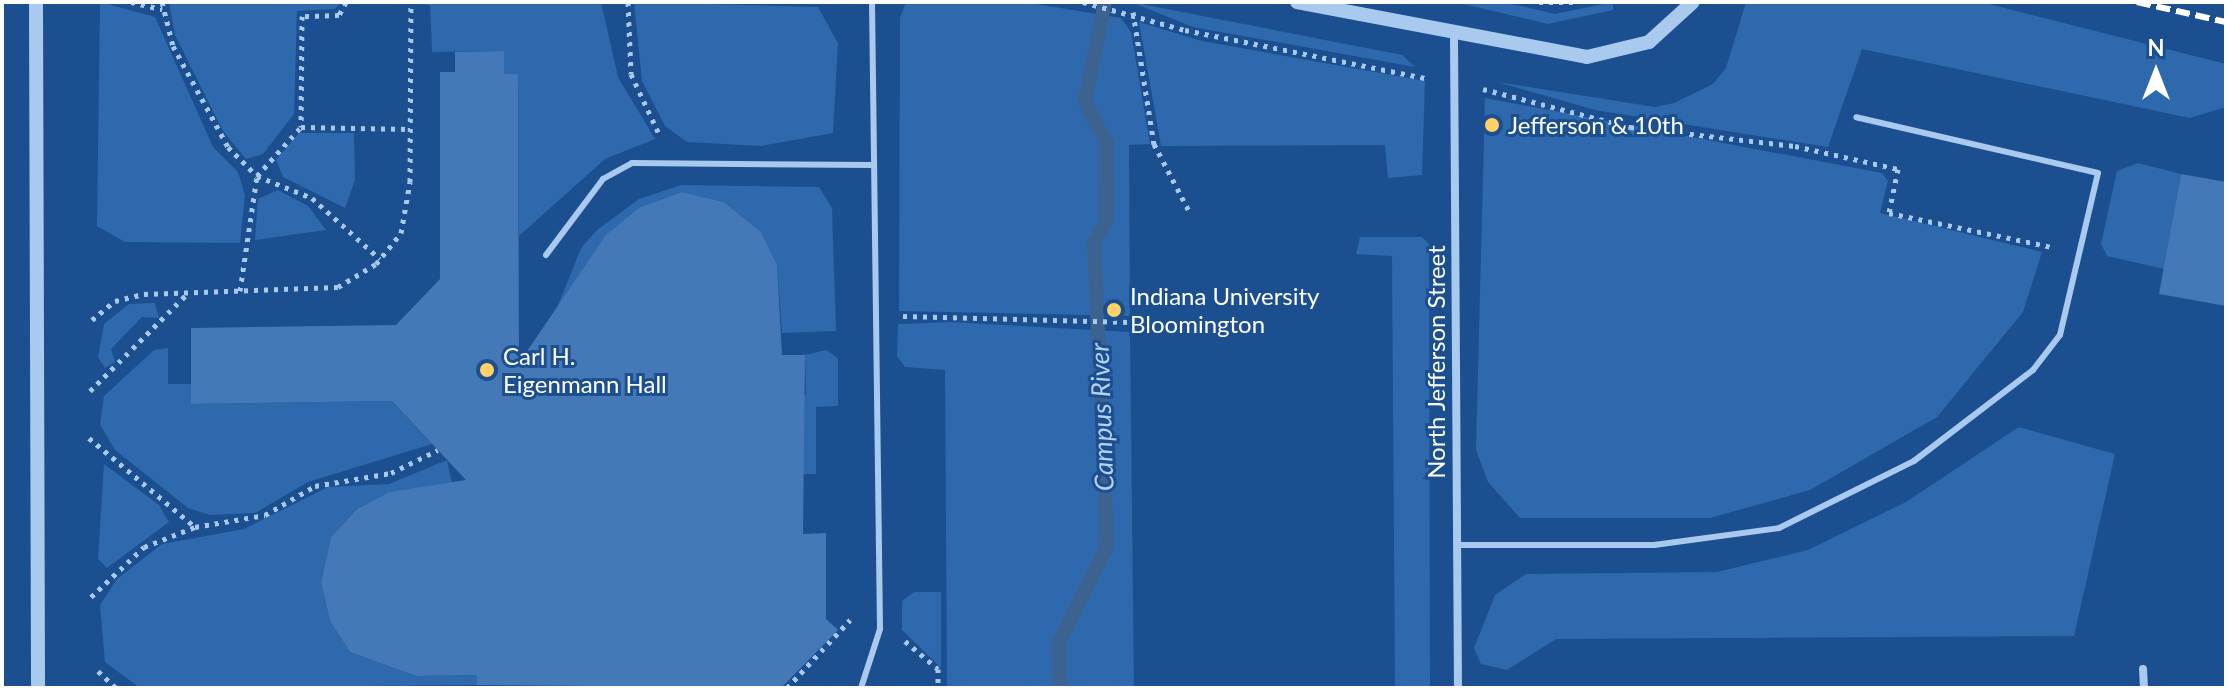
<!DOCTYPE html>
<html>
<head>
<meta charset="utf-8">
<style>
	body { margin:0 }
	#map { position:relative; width:2228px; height:690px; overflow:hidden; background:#1b4f8f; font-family:Lato,sans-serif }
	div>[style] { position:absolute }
	.green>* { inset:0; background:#2e69ad }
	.stream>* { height:14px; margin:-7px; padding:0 7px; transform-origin:7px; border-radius:7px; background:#3c6290 }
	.building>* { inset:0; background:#4478b7 }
	.path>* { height:5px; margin-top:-2.5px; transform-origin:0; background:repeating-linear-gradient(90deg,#a9c9ee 0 4px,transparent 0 10px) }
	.service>* { height:6px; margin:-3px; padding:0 3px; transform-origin:3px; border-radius:3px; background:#a9c9ee }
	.minor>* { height:8px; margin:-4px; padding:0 4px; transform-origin:4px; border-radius:4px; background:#a9c9ee }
	.tertiary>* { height:14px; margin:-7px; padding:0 7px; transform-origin:7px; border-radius:7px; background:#a9c9ee }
	.rail>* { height:6px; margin-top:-3px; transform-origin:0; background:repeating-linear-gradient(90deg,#fff 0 14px,transparent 0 20px) }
	.dots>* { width:22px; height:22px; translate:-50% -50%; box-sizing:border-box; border:4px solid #1b4f8f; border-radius:50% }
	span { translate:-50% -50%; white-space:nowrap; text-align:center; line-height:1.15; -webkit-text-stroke:6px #1b4f8f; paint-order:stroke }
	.poi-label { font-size:24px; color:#fff }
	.left { translate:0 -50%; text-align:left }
	.street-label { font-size:24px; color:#fff }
	.water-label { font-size:26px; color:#b5d3f5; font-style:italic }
	.frame { position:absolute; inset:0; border:4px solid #fff; pointer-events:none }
	.north { position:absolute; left:2116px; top:32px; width:80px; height:80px; -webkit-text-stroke:6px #1b4f8f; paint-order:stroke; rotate:0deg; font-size:22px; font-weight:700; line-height:32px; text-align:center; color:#fff }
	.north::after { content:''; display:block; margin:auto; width:28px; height:36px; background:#fff; clip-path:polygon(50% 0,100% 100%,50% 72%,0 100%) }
</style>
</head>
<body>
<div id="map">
	<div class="green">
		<div style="clip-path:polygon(100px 2px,155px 17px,213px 147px,238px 172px,245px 195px,240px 243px,125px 242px,97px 226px)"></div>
		<div style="clip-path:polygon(169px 2px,341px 2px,335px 9px,297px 11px,294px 114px,263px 154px,246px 159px,223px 131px,175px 35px)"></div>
		<div style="clip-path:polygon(601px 2px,618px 77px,655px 139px,605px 159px,519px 236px,518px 74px,504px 74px,503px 51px,432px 52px,430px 5px,415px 3px)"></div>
		<div style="clip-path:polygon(634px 2px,818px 7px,838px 43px,833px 133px,761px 146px,687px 142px,665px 126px,642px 81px)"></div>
		<div style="clip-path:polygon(906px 2px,1024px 2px,1121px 18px,1131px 32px,1150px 144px,1129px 145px,1130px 316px,899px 311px,900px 18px)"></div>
		<div style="clip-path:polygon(1131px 2px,1402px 55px,1415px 67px,1193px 27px)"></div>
		<div style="clip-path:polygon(1455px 2px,1503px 2px,1555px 14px,1613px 2px,1613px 10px,1548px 24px)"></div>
		<div style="clip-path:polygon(1746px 2px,1981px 2px,2226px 64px,2226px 107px,2190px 118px,1862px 49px,1828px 147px,1595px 110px,1497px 82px,1655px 107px,1674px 103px,1713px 84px,1726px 68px)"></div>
		<div style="clip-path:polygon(1139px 22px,1202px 41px,1425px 81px,1422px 175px,1388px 178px,1385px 145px,1161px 146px)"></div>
		<div style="clip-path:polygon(1485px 98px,1882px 173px,1888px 181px,1880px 213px,2042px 252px,2023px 312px,1937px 417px,1810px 490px,1710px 518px,1520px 518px,1488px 482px,1476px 450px)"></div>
		<div style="clip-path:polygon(299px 133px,354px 133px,355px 180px,345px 208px,283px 177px,276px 160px)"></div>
		<div style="clip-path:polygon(2138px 163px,2181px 174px,2164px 269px,2107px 256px,2101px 244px,2117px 171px)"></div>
		<div style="clip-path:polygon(681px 185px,819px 187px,832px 208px,836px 331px,782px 333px,777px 265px,761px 232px,724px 202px,682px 192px,640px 207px,555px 313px,581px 248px,597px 230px,639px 199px)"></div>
		<div style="clip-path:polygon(278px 190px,308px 206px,326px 230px,255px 240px,258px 199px)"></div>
		<div style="clip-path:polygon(1360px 237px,1422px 237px,1429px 244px,1430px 688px,1395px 688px,1392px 256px,1356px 254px)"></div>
		<div style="clip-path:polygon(155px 303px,159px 318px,142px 317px,111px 349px,115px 362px,105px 368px,98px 357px,104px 324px,129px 304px)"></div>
		<div style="clip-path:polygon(950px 322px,1130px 332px,1134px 688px,947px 688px,945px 370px,905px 367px,897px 356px,898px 324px)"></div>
		<div style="clip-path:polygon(168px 348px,168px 384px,191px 384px,191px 404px,392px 401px,432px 444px,308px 482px,255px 513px,210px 515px,188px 508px,115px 450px,100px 425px,104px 396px,154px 350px)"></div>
		<div style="clip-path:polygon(826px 350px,838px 358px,838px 406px,816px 407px,816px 474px,802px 474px,783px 396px,806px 395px,805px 355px)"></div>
		<div style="clip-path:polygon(2019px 427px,2115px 454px,2074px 636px,1556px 639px,1507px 670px,1481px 664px,1474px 648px,1495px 595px,1526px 574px,1717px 572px,1808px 550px,1906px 502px)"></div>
		<div style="clip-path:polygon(447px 460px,452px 484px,389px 492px,357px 509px,331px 537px,321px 582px,330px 621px,350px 652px,416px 676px,477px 675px,477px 685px,140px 688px,105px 662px,100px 605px,117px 579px,162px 544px,244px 529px,328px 487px,389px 484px)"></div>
		<div style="clip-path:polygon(104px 464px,159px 505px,169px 522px,107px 568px,98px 559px)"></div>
		<div style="clip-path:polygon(914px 592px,941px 592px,941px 668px,902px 630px,902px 601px)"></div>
	</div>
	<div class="stream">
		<div style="left:1060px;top:688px;width:45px;rotate:-91.3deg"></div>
		<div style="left:1059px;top:643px;width:107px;rotate:-63.4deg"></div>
		<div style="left:1107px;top:547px;width:305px;rotate:-92.4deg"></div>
		<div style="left:1094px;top:242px;width:23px;rotate:-59deg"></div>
		<div style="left:1106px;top:222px;width:78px;rotate:-89.3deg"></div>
		<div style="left:1107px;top:144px;width:47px;rotate:-117.6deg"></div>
		<div style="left:1085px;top:102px;width:102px;rotate:-78.7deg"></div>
	</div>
	<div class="building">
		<div style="clip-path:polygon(504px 51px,504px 74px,518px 74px,519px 363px,606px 235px,640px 207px,682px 192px,724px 202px,761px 232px,777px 265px,782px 355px,805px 355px,803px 534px,826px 533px,826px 619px,838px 630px,781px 688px,477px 685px,477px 675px,416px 676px,350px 652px,330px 621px,321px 582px,331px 537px,357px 509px,389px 492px,466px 480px,392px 401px,191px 404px,191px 328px,396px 325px,440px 279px,440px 72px,455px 72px,455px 52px)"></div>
		<div style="clip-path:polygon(2181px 174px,2226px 182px,2226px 306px,2159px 294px)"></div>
	</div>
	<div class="path">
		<div style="left:131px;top:2px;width:32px;rotate:13deg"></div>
		<div style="left:162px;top:2px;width:45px;rotate:76deg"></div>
		<div style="left:173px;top:46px;width:115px;rotate:61.4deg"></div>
		<div style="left:228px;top:147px;width:41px;rotate:45deg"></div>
		<div style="left:257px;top:176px;width:59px;rotate:21.8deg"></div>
		<div style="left:312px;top:198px;width:91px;rotate:41.9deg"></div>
		<div style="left:346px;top:2px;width:15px;rotate:118deg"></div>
		<div style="left:339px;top:15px;width:37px;rotate:178deg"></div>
		<div style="left:302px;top:16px;width:111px;rotate:90.5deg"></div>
		<div style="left:301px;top:127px;width:109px;rotate:1.1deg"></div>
		<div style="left:628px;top:2px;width:72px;rotate:87.6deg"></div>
		<div style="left:631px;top:74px;width:66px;rotate:65deg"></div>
		<div style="left:1083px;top:2px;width:106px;rotate:15.4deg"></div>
		<div style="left:1185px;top:30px;width:246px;rotate:11.3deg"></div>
		<div style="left:1539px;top:2px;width:37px"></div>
		<div style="left:1133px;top:12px;width:134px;rotate:81deg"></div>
		<div style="left:1154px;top:144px;width:78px;rotate:62.4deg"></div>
		<div style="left:1483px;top:89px;width:152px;rotate:14.5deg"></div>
		<div style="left:1630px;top:127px;width:166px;rotate:6.6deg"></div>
		<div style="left:1795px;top:146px;width:106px;rotate:12.6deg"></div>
		<div style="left:1898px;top:169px;width:45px;rotate:101.6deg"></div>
		<div style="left:1889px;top:213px;width:167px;rotate:11.8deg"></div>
		<div style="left:240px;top:291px;width:116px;rotate:-81.6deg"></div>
		<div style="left:257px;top:176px;width:66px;rotate:-48.1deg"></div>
		<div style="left:903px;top:316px;width:227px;rotate:1.5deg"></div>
		<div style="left:92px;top:320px;width:30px;rotate:-40deg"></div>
		<div style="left:115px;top:301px;width:30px;rotate:-14deg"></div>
		<div style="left:144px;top:294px;width:194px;rotate:-2.1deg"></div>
		<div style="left:338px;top:287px;width:44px;rotate:-31.2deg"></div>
		<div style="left:376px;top:264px;width:40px;rotate:-51deg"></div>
		<div style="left:401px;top:233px;width:52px;rotate:-80deg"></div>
		<div style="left:410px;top:182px;width:180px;rotate:-89.7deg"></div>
		<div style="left:90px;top:391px;width:137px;rotate:-45deg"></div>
		<div style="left:89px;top:438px;width:138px;rotate:40deg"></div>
		<div style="left:91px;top:597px;width:73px;rotate:-43.3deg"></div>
		<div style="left:144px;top:547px;width:55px;rotate:-21.4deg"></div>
		<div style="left:195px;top:527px;width:71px;rotate:-9.7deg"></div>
		<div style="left:265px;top:515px;width:58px;rotate:-30.1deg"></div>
		<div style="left:315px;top:486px;width:77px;rotate:-9.7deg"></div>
		<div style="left:391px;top:473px;width:52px;rotate:-26.1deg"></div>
		<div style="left:905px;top:641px;width:43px;rotate:40.3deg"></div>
		<div style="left:938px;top:669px;width:19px;rotate:90deg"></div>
		<div style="left:98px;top:671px;width:25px;rotate:43deg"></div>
		<div style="left:787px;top:688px;width:93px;rotate:-47.2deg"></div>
	</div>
	<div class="service">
		<div style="left:546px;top:255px;width:95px;rotate:-53.1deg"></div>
		<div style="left:603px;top:179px;width:33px;rotate:-29deg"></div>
		<div style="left:632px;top:163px;width:242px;rotate:0.5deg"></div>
		<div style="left:1458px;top:545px;width:196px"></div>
		<div style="left:1654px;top:545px;width:126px;rotate:-7.7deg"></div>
		<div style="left:1779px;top:528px;width:151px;rotate:-26.4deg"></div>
		<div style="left:1914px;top:461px;width:150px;rotate:-37.4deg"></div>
		<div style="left:2033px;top:370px;width:44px;rotate:-52.4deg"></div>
		<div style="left:2060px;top:335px;width:166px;rotate:-76.8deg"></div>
		<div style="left:2098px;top:173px;width:248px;rotate:-167deg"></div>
		<div style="left:861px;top:688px;width:62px;rotate:-72.1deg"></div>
		<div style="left:880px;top:629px;width:627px;rotate:-90.73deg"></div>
	</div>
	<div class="minor">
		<div style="left:1454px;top:36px;width:652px;rotate:89.65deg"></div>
		<div style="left:2143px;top:669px;width:19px;rotate:87deg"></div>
	</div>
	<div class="tertiary">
		<div style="left:36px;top:2px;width:686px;rotate:89.83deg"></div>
		<div style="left:1297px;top:2px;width:295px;rotate:10.7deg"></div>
		<div style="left:1587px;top:57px;width:64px;rotate:-13.6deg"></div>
		<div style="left:1649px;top:42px;width:59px;rotate:-42.3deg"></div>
	</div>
	<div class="rail">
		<div style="left:2137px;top:2px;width:91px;rotate:12.7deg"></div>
	</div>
	<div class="dots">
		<div style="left:1492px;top:125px;background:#ffd166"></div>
		<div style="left:1114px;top:310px;background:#ffd166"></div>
		<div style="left:487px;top:370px;background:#ffd166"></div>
	</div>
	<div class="poi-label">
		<span class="left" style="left:1508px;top:125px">Jefferson &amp; 10th</span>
		<span class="left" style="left:1130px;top:310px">Indiana University<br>Bloomington</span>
		<span class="left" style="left:503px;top:370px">Carl H.<br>Eigenmann Hall</span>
	</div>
	<div class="street-label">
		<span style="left:1436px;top:362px;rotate:-90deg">North Jefferson Street</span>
	</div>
	<div class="water-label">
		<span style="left:1102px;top:417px;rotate:-92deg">Campus River</span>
	</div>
	<div class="frame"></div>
	<div class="north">N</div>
</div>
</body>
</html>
